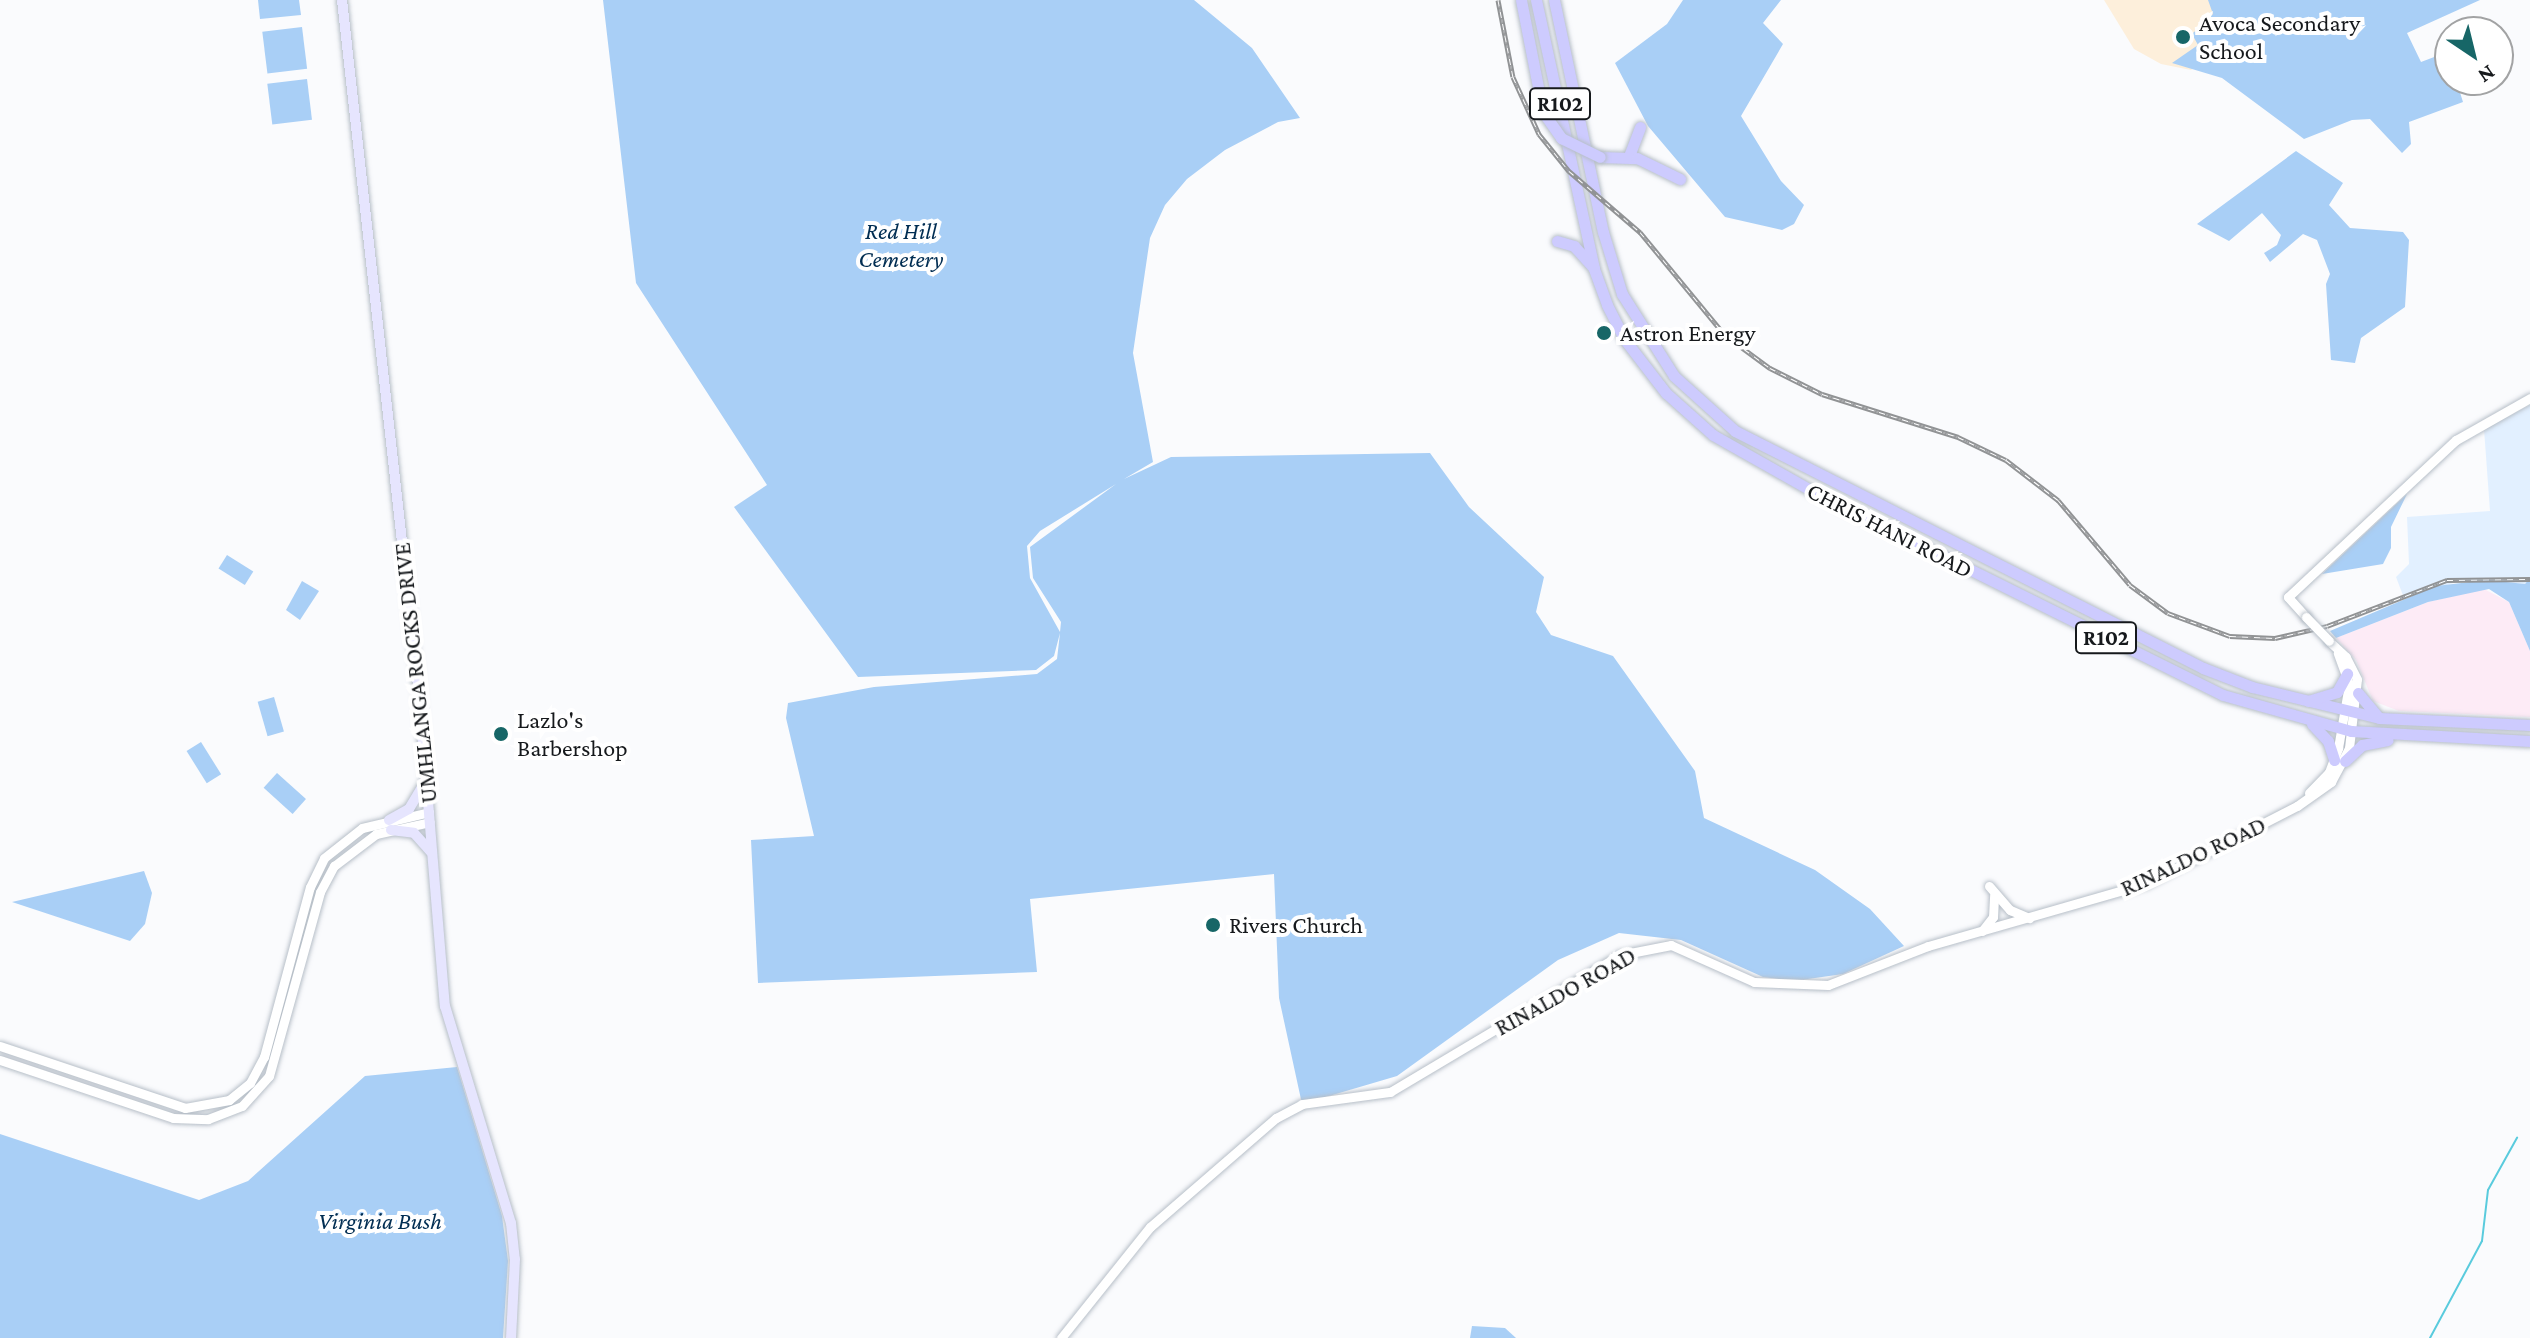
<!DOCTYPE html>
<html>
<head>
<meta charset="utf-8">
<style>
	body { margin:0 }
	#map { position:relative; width:2530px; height:1338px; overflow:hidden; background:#fafbfd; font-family:"Crimson Pro",serif }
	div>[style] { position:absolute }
	.commercial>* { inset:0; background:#fdebf6 }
	.built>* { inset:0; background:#e2f0ff }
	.education>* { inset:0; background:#fdefdb }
	.green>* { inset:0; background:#a9cff6; transform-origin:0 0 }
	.stream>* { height:2px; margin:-1px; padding:0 1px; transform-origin:1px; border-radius:1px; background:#59cbdd }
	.roads { filter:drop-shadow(0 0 2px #b7bfc8) drop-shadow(0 0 2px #b7bfc8) }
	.tertiary>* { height:9px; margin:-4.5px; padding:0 4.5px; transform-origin:4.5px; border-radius:4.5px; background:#fff }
	.secondary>* { height:10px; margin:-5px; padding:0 5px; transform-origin:5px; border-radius:5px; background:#e6e5fe }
	.primary>* { height:11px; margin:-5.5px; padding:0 5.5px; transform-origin:5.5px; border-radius:5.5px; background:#cdcbfe }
	.rail>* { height:5px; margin-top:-2.5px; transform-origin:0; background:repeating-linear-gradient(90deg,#fff 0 6px,#919395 0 12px); box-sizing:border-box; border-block:2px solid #919395 }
	.bridges { filter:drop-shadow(0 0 2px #b7bfc8) drop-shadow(0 0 2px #b7bfc8) }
	.tertiary-bridge>* { height:9px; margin:-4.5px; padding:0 4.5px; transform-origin:4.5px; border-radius:4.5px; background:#fff }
	.primary-bridge>* { height:11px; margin:-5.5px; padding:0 5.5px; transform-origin:5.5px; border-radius:5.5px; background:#cdcbfe }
	.dots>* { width:22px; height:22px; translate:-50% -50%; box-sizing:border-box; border:4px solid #fff; border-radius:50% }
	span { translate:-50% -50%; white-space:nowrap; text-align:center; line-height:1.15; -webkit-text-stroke:8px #fff; paint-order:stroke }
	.shield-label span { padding:2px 6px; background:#fff; border:2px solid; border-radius:6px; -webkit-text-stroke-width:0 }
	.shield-label { font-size:22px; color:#16191c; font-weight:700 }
	.poi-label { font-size:24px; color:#16191c }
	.left { translate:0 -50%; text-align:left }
	.park-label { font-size:24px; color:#002d52; font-style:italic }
	.street-label { font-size:24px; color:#16191c }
	.north { position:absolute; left:2434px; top:16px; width:80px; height:80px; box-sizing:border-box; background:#fff; border:2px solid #a2a3a4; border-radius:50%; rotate:145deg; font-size:22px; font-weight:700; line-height:32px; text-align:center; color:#16191c }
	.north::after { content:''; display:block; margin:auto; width:28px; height:36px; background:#176667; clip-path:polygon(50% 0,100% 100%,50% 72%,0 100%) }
</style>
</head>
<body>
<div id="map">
	<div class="commercial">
		<div style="clip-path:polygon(2484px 589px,2509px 602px,2530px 651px,2530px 717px,2399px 711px,2373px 701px,2356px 660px,2336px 638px,2428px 602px)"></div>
	</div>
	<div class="built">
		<div style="clip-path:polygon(2530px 405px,2530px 578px,2525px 584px,2460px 581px,2404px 598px,2396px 577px,2409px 564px,2407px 517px,2490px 511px,2484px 429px)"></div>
	</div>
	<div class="education">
		<div style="clip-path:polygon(2104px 0,2293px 0,2191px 70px,2161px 64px,2134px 49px)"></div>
	</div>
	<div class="green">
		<div style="clip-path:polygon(258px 0,299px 0,301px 15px,260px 19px)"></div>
		<div style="clip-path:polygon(evenodd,603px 0,1194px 0,1252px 48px,1300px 118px,1278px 122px,1225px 150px,1187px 179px,1165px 205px,1150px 238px,1133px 353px,1153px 462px,1124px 479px,1171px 457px,1430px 453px,1469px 507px,1544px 577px,1536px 612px,1551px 635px,1613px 656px,1695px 771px,1704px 818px,1815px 870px,1870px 909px,1904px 946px,1843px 974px,1794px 981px,1763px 977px,1681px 940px,1619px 933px,1558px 960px,1397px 1076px,1302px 1104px,1279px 998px,1274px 874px,1030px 899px,1037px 972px,758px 983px,751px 840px,814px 836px,786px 718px,788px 703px,874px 687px,1037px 674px,1057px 659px,1060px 633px,1054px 656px,1036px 670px,858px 677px,734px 507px,767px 485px,636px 283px,603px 0,1116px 484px,1030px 547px,1033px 578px,1061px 622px,1060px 632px,1030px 578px,1027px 546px,1040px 531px,1116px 484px)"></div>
		<div style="clip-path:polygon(1683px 0,1781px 0,1763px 23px,1783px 44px,1741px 116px,1781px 181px,1804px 205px,1794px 224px,1782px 230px,1725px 217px,1648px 126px,1615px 63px,1667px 24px)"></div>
		<div style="clip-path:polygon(2208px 0,2480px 0,2407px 33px,2421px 62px,2450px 51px,2450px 80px,2456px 80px,2463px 102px,2409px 122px,2411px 144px,2402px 153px,2370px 119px,2352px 120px,2304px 139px,2222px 78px,2172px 63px,2198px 45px,2192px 34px,2213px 14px)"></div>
		<div style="left:302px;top:27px;width:42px;height:40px;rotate:83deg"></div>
		<div style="left:307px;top:79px;width:41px;height:40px;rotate:83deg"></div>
		<div style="clip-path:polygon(2296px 151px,2343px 183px,2329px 205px,2350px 228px,2403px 232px,2409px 240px,2405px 307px,2361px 338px,2355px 363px,2331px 360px,2326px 284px,2330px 274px,2317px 240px,2303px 234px,2270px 262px,2264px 253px,2277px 245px,2281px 235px,2262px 213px,2229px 241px,2197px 224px)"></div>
		<div style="clip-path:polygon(2407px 494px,2391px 527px,2391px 548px,2383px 564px,2322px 574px)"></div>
		<div style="left:227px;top:555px;width:31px;height:16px;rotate:32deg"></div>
		<div style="clip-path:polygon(2530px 578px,2530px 651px,2509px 602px,2489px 589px,2428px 602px,2336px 638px,2330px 631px,2436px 586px,2487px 580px,2525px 584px)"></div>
		<div style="clip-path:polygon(302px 581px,319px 591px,300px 620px,286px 610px)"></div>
		<div style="left:274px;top:697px;width:36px;height:17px;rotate:74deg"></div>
		<div style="left:201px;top:742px;width:38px;height:17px;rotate:58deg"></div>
		<div style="left:277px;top:773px;width:39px;height:20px;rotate:42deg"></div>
		<div style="clip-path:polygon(144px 871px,152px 893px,145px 924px,130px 941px,12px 902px)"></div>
		<div style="clip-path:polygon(457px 1067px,502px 1216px,508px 1261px,503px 1338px,0 1338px,0 1134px,199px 1200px,248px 1181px,365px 1076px)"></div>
		<div style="clip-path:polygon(1472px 1326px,1505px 1328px,1516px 1338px,1470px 1338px)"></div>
	</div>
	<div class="stream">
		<div style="left:2430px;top:1338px;width:110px;rotate:-61.8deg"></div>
		<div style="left:2482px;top:1241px;width:51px;rotate:-83.3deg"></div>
		<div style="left:2488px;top:1190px;width:60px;rotate:-60.9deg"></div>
	</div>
	<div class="roads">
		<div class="tertiary">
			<div style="left:2306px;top:617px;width:27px;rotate:-132deg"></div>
			<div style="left:2288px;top:597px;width:230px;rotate:-43.1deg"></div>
			<div style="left:2456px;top:440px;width:85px;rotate:-29.6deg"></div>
			<div style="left:2309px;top:793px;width:29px;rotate:-46deg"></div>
			<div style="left:2329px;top:772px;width:26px;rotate:-69deg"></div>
			<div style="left:2338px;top:748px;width:65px;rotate:-80.2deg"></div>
			<div style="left:2349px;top:684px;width:33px;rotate:-110deg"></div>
			<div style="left:1989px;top:886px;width:32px;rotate:49deg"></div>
			<div style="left:2010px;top:910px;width:21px;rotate:23deg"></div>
			<div style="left:1982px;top:931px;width:18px;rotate:-52deg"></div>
			<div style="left:1993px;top:917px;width:22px;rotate:-87deg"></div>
			<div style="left:0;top:1046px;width:195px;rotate:18.5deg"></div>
			<div style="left:185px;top:1108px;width:45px;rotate:-10.3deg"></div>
			<div style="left:229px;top:1100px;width:27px;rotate:-39deg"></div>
			<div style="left:250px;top:1083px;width:30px;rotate:-62deg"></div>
			<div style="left:264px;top:1057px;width:176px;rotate:-74.9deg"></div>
			<div style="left:310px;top:887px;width:32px;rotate:-64deg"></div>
			<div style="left:324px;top:858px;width:48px;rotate:-38.3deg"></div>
			<div style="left:362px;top:828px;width:69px;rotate:-13.4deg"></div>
			<div style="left:0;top:1060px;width:182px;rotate:18.5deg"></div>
			<div style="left:173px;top:1118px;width:35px;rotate:2deg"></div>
			<div style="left:208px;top:1119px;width:36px;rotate:-21deg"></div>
			<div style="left:242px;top:1106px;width:40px;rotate:-48deg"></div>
			<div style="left:269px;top:1076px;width:191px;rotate:-74.5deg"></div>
			<div style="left:320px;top:892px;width:30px;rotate:-62deg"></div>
			<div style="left:334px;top:866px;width:53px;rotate:-37.3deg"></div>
			<div style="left:376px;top:834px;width:55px;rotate:-12.5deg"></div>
			<div style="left:1061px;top:1338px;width:142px;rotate:-51.3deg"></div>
			<div style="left:1150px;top:1227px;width:167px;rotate:-40.9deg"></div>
			<div style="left:1276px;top:1118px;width:30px;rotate:-28deg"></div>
			<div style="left:1302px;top:1104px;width:89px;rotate:-7.8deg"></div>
			<div style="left:1390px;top:1092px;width:268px;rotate:-30.8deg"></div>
			<div style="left:1620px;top:955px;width:52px;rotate:-11.1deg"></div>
			<div style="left:1671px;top:945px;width:91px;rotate:24deg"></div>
			<div style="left:1754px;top:982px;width:74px;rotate:2.3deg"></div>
			<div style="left:1828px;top:985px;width:107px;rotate:-21.3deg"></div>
			<div style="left:1928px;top:946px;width:228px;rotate:-16deg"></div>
			<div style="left:2147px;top:883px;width:169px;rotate:-27.2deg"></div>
			<div style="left:2297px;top:806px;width:42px;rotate:-35.2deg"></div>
			<div style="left:2331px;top:782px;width:38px;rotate:-62deg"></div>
			<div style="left:2349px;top:748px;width:69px;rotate:-83.4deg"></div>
			<div style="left:2357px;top:679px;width:25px;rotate:-117deg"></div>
			<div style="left:2346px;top:657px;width:23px;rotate:-137deg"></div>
		</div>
		<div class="secondary">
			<div style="left:342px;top:0;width:708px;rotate:83.68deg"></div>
			<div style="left:420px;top:704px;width:303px;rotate:85.3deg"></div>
			<div style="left:445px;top:1006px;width:227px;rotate:73.1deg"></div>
			<div style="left:511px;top:1223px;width:36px;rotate:84deg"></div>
			<div style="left:515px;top:1259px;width:79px;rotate:92.9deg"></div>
			<div style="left:389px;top:820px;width:23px;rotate:-29deg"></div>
			<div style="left:409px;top:809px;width:31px;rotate:-59deg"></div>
			<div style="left:391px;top:830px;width:23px;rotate:7deg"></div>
			<div style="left:414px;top:833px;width:25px;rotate:48deg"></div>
		</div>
		<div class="primary">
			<div style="left:1521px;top:0;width:114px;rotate:78.9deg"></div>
			<div style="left:1536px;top:0;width:275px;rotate:77.8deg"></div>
			<div style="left:1594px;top:269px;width:38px;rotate:70deg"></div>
			<div style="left:1607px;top:305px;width:39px;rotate:63deg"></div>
			<div style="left:1625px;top:340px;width:67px;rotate:52.3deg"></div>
			<div style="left:1666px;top:393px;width:63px;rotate:41.8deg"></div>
			<div style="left:1713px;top:435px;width:118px;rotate:29.4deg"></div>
			<div style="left:1816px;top:493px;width:454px;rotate:26.4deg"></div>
			<div style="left:2223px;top:695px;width:133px;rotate:15.7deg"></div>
			<div style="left:2351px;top:731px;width:179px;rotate:3.2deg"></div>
			<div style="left:1554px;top:0;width:237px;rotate:78.1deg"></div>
			<div style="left:1603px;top:232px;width:65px;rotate:73deg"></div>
			<div style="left:1622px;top:294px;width:97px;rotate:57.6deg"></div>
			<div style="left:1674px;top:376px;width:82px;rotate:42deg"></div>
			<div style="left:1735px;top:431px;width:525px;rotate:26.86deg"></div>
			<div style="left:2203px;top:668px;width:53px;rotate:21.2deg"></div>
			<div style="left:2252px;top:687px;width:131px;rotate:13.7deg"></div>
			<div style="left:2379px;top:718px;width:151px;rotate:2.7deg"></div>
			<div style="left:1629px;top:156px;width:31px;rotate:-69deg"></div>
			<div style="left:1600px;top:157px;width:37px;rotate:2deg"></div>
			<div style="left:1637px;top:158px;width:48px;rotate:26deg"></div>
			<div style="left:1557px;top:241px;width:18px;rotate:16deg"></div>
			<div style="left:1574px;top:246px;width:30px;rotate:48deg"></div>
			<div style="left:2358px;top:693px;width:31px;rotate:50deg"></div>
			<div style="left:2308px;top:701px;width:30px;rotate:-17deg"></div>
			<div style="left:2337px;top:692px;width:21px;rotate:-61deg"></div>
			<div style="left:2312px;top:724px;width:23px;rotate:47deg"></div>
			<div style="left:2328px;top:741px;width:20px;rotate:72deg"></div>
			<div style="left:2345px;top:761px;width:23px;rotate:-43deg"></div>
			<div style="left:2362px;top:745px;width:26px;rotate:-11deg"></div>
		</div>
	</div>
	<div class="rail">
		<div style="left:1498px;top:0;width:78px;rotate:79deg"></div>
		<div style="left:1513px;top:77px;width:63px;rotate:65.5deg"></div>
		<div style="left:1539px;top:134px;width:48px;rotate:51deg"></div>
		<div style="left:1569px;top:171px;width:94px;rotate:40.7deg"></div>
		<div style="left:1640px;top:232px;width:134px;rotate:50.5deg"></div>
		<div style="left:1725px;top:335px;width:56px;rotate:36.3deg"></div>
		<div style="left:1770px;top:368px;width:58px;rotate:26.6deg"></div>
		<div style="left:1822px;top:394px;width:143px;rotate:17.5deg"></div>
		<div style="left:1958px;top:437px;width:53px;rotate:25.6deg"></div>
		<div style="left:2006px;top:460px;width:66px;rotate:37.6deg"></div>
		<div style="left:2058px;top:500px;width:111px;rotate:49.7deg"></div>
		<div style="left:2130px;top:585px;width:47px;rotate:36.4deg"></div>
		<div style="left:2168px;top:613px;width:66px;rotate:20.4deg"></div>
		<div style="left:2230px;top:636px;width:45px;rotate:2.5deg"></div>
		<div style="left:2275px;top:638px;width:53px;rotate:-13deg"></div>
		<div style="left:2327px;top:626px;width:129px;rotate:-21deg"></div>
		<div style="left:2447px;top:580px;width:83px;rotate:-0.7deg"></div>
	</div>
	<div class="bridges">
		<div class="tertiary-bridge">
			<div style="left:2306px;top:617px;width:33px;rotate:46deg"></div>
		</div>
		<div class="primary-bridge">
			<div style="left:1543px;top:112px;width:32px;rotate:55deg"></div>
			<div style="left:1561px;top:138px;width:43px;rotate:26deg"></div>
		</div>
	</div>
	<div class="dots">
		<div style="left:2183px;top:37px;background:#176667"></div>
		<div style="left:1604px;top:333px;background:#176667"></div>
		<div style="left:501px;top:734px;background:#176667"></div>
		<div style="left:1213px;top:925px;background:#176667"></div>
	</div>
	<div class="shield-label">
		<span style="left:1560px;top:104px">R102</span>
		<span style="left:2106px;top:638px">R102</span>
	</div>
	<div class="poi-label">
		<span class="left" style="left:2199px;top:37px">Avoca Secondary<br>School</span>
		<span class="left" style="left:1620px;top:333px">Astron Energy</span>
		<span class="left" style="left:517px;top:734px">Lazlo's<br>Barbershop</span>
		<span class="left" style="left:1229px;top:925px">Rivers Church</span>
	</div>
	<div class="park-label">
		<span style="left:901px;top:245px">Red Hill<br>Cemetery</span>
		<span style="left:380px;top:1221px">Virginia Bush</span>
	</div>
	<div class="street-label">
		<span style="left:1890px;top:530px;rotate:27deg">CHRIS HANI ROAD</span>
		<span style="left:415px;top:673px;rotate:-96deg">UMHLANGA ROCKS DRIVE</span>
		<span style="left:2193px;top:856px;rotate:-25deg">RINALDO ROAD</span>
		<span style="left:1565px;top:991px;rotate:-29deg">RINALDO ROAD</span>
	</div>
	<div class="north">N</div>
</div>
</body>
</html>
